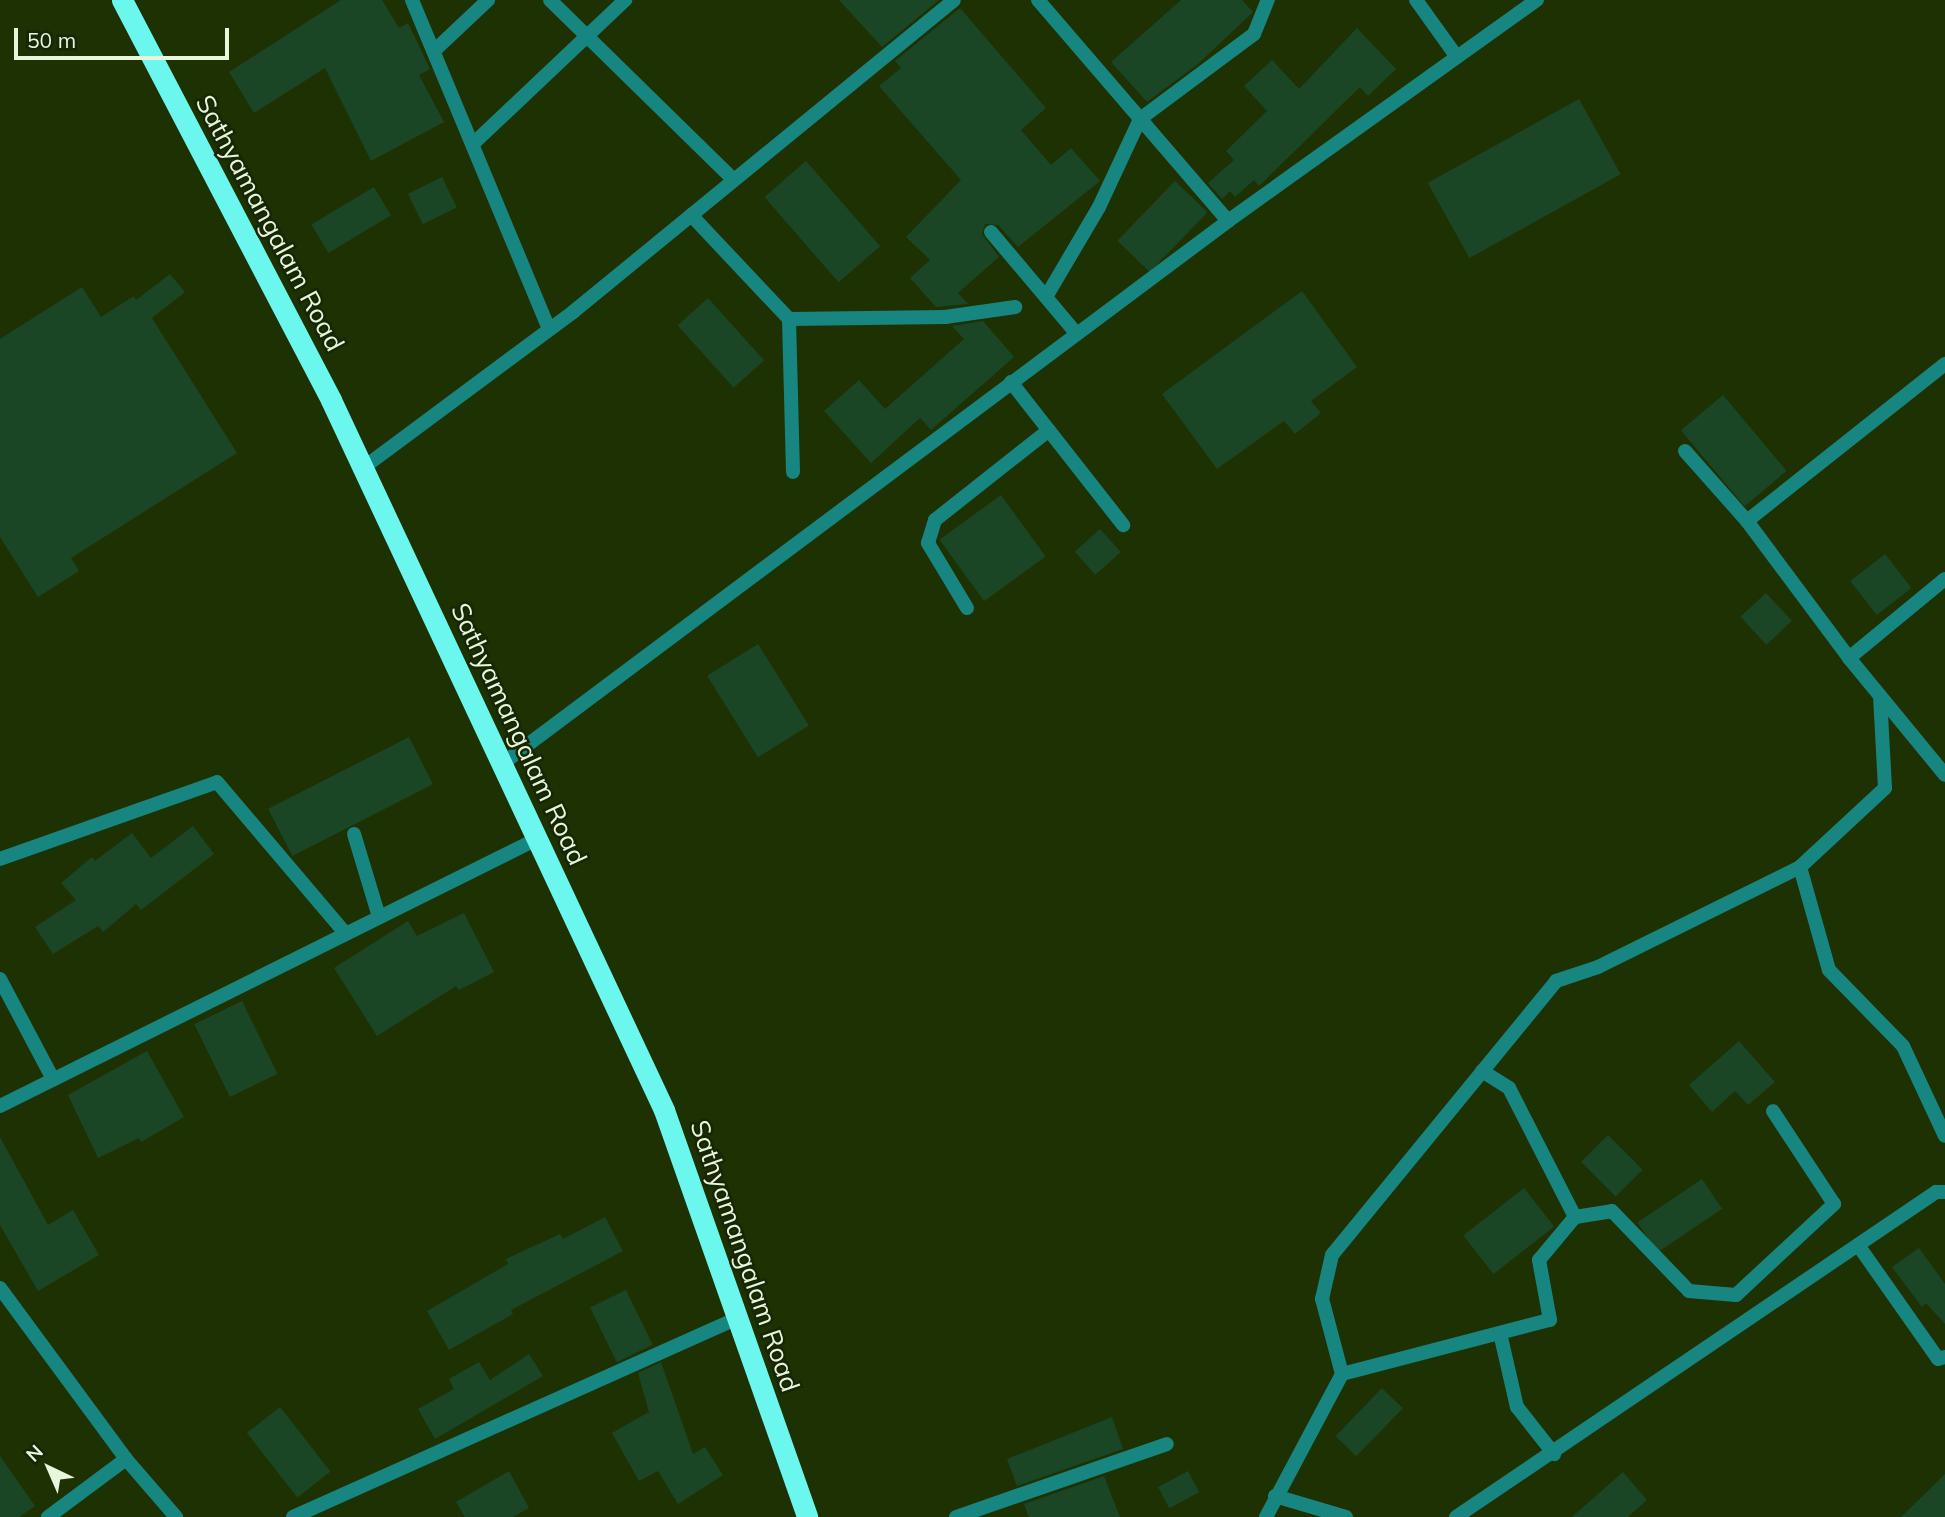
<!DOCTYPE html>
<html>
<head>
<meta charset="utf-8">
<style>
	body { margin:0 }
	#map { position:relative; width:1945px; height:1517px; overflow:hidden; background:#1e3102; font-family:Mulish,sans-serif }
	div>[style] { position:absolute }
	.building>* { inset:0; background:#1a4626; transform-origin:0 0 }
	.lane>* { height:14px; margin:-7px; padding:0 7px; transform-origin:7px; border-radius:7px; background:#188680 }
	.street>* { height:14px; margin:-7px; padding:0 7px; transform-origin:7px; border-radius:7px; background:#188680 }
	.highway>* { height:21px; margin:-10.5px; padding:0 10.5px; transform-origin:10.5px; border-radius:10.5px; background:#6bf7ee }
	span { translate:-50% -50%; white-space:nowrap; text-align:center; line-height:1.15; -webkit-text-stroke:5px #172604; paint-order:stroke }
	.street-label { font-size:26px; color:#e8f6dc }
	.north { position:absolute; left:14px; top:1433px; width:70px; height:70px; -webkit-text-stroke:5px #172604; paint-order:stroke; rotate:316deg; font-size:19px; font-weight:700; line-height:28px; text-align:center; color:#e8f6dc }
	.north::after { content:''; display:block; margin:auto; width:24px; height:32px; background:#e8f6dc; clip-path:polygon(50% 0,100% 100%,50% 72%,0 100%) }
	.scale { position:absolute; left:14px; top:28px; width:215px; height:32px; box-sizing:border-box; border:4px solid #e8f6dc; border-top:0; padding-left:9px; font-size:21px; line-height:24px; white-space:nowrap; color:#e8f6dc; -webkit-text-stroke:5px #172604; paint-order:stroke }
</style>
</head>
<body>
<div id="map">
	<div class="building">
		<div style="clip-path:polygon(341px 0,382px 0,399px 28px,408px 23px,430px 69px,419px 75px,444px 122px,371px 161px,325px 68px,254px 113px,229px 72px)"></div>
		<div style="clip-path:polygon(839px 0,939px 0,882px 47px)"></div>
		<div style="clip-path:polygon(1181px 0,1242px 0,1253px 12px,1198px 64px,1147px 102px,1111px 62px)"></div>
		<div style="clip-path:polygon(960px 8px,1046px 108px,1021px 130px,1051px 165px,1071px 148px,1100px 181px,1018px 247px,998px 225px,985px 224px,982px 234px,999px 257px,958px 293px,968px 304px,936px 307px,910px 278px,930px 260px,906px 237px,961px 180px,879px 86px,901px 68px,895px 61px)"></div>
		<div style="clip-path:polygon(1357px 28px,1396px 69px,1368px 96px,1360px 87px,1259px 186px,1254px 180px,1235px 197px,1230px 191px,1222px 199px,1208px 183px,1234px 160px,1226px 151px,1267px 111px,1244px 86px,1272px 60px,1299px 89px)"></div>
		<div style="left:1579px;top:99px;width:86px;height:173px;rotate:61deg"></div>
		<div style="left:806px;top:161px;width:113px;height:55px;rotate:49deg"></div>
		<div style="left:442px;top:177px;width:34px;height:38px;rotate:64deg"></div>
		<div style="left:1175px;top:181px;width:45px;height:83px;rotate:44deg"></div>
		<div style="left:374px;top:187px;width:33px;height:73px;rotate:59deg"></div>
		<div style="clip-path:polygon(170px 274px,185px 292px,152px 318px,237px 453px,71px 558px,79px 571px,38px 597px,0 537px,0 339px,82px 287px,101px 317px,134px 296px,136px 300px)"></div>
		<div style="clip-path:polygon(1302px 291px,1357px 367px,1311px 401px,1321px 413px,1295px 434px,1284px 421px,1217px 469px,1162px 394px)"></div>
		<div style="left:708px;top:298px;width:84px;height:41px;rotate:48deg"></div>
		<div style="clip-path:polygon(983px 321px,1014px 357px,931px 430px,920px 418px,871px 463px,824px 411px,859px 380px,885px 409px,964px 339px,952px 326px)"></div>
		<div style="left:1723px;top:395px;width:99px;height:55px;rotate:50deg"></div>
		<div style="left:1001px;top:495px;width:76px;height:76px;rotate:54deg"></div>
		<div style="left:1100px;top:529px;width:31px;height:34px;rotate:48deg"></div>
		<div style="left:1885px;top:554px;width:43px;height:44px;rotate:52deg"></div>
		<div style="left:1766px;top:593px;width:38px;height:35px;rotate:47deg"></div>
		<div style="left:758px;top:644px;width:96px;height:60px;rotate:58deg"></div>
		<div style="left:409px;top:737px;width:53px;height:158px;rotate:63deg"></div>
		<div style="clip-path:polygon(193px 826px,214px 854px,141px 910px,136px 904px,103px 932px,98px 926px,53px 954px,35px 927px,76px 900px,61px 883px,92px 857px,95px 861px,132px 833px,151px 858px)"></div>
		<div style="clip-path:polygon(464px 913px,494px 972px,459px 990px,456px 986px,377px 1036px,334px 968px,408px 921px,417px 936px)"></div>
		<div style="left:242px;top:1001px;width:81px;height:53px;rotate:64deg"></div>
		<div style="clip-path:polygon(1739px 1041px,1775px 1082px,1748px 1105px,1735px 1091px,1712px 1112px,1689px 1085px)"></div>
		<div style="clip-path:polygon(147px 1051px,184px 1117px,141px 1142px,139px 1138px,98px 1158px,68px 1095px)"></div>
		<div style="left:1608px;top:1135px;width:49px;height:38px;rotate:45deg"></div>
		<div style="clip-path:polygon(0 1137px,48px 1225px,73px 1210px,99px 1255px,38px 1291px,0 1225px)"></div>
		<div style="left:1702px;top:1179px;width:36px;height:78px;rotate:56deg"></div>
		<div style="left:1524px;top:1188px;width:49px;height:77px;rotate:52deg"></div>
		<div style="clip-path:polygon(605px 1217px,623px 1251px,511px 1310px,513px 1314px,449px 1350px,427px 1311px,508px 1264px,506px 1259px,560px 1234px,563px 1239px)"></div>
		<div style="clip-path:polygon(1919px 1248px,1945px 1284px,1945px 1324px,1926px 1303px,1922px 1307px,1892px 1267px)"></div>
		<div style="left:626px;top:1290px;width:61px;height:40px;rotate:64deg"></div>
		<div style="clip-path:polygon(529px 1354px,543px 1376px,435px 1439px,418px 1409px,454px 1389px,449px 1379px,479px 1362px,490px 1380px)"></div>
		<div style="clip-path:polygon(661px 1362px,693px 1454px,705px 1447px,723px 1475px,678px 1504px,658px 1471px,639px 1481px,612px 1433px,649px 1412px,638px 1373px)"></div>
		<div style="left:1382px;top:1388px;width:29px;height:67px;rotate:44deg"></div>
		<div style="left:280px;top:1407px;width:82px;height:42px;rotate:52deg"></div>
		<div style="clip-path:polygon(1112px 1417px,1123px 1449px,1017px 1486px,1007px 1459px)"></div>
		<div style="clip-path:polygon(0 1456px,35px 1506px,19px 1517px,0 1517px)"></div>
		<div style="clip-path:polygon(509px 1471px,529px 1508px,513px 1517px,465px 1517px,456px 1502px)"></div>
		<div style="left:1188px;top:1471px;width:24px;height:34px;rotate:62deg"></div>
		<div style="clip-path:polygon(1623px 1472px,1647px 1500px,1628px 1517px,1572px 1517px)"></div>
		<div style="clip-path:polygon(1945px 1474px,1945px 1517px,1901px 1517px)"></div>
		<div style="clip-path:polygon(1104px 1476px,1120px 1517px,1029px 1517px,1024px 1504px)"></div>
	</div>
	<div class="lane">
		<div style="left:956px;top:1517px;width:223px;rotate:-19.1deg"></div>
	</div>
	<div class="street">
		<div style="left:412px;top:0;width:356px;rotate:67.4deg"></div>
		<div style="left:550px;top:0;width:257px;rotate:44.4deg"></div>
		<div style="left:1038px;top:0;width:291px;rotate:49.3deg"></div>
		<div style="left:1416px;top:0;width:70px;rotate:54.3deg"></div>
		<div style="left:435px;top:50px;width:73px;rotate:-43.3deg"></div>
		<div style="left:475px;top:142px;width:207px;rotate:-43.4deg"></div>
		<div style="left:691px;top:215px;width:143px;rotate:46.7deg"></div>
		<div style="left:789px;top:319px;width:153px;rotate:88.5deg"></div>
		<div style="left:991px;top:232px;width:133px;rotate:49.9deg"></div>
		<div style="left:1046px;top:297px;width:104px;rotate:-59.5deg"></div>
		<div style="left:1099px;top:207px;width:97px;rotate:-65deg"></div>
		<div style="left:1140px;top:119px;width:142px;rotate:-36.7deg"></div>
		<div style="left:1254px;top:34px;width:37px;rotate:-68deg"></div>
		<div style="left:789px;top:319px;width:156px;rotate:-0.7deg"></div>
		<div style="left:945px;top:317px;width:71px;rotate:-8.1deg"></div>
		<div style="left:1011px;top:382px;width:182px;rotate:51.9deg"></div>
		<div style="left:1685px;top:451px;width:94px;rotate:48.5deg"></div>
		<div style="left:1747px;top:521px;width:171px;rotate:53.3deg"></div>
		<div style="left:1849px;top:658px;width:151px;rotate:50.6deg"></div>
		<div style="left:363px;top:468px;width:262px;rotate:-36.6deg"></div>
		<div style="left:573px;top:312px;width:492px;rotate:-39.3deg"></div>
		<div style="left:1747px;top:521px;width:253px;rotate:-38.4deg"></div>
		<div style="left:967px;top:608px;width:76px;rotate:-121deg"></div>
		<div style="left:928px;top:543px;width:24px;rotate:-73deg"></div>
		<div style="left:935px;top:520px;width:145px;rotate:-38.3deg"></div>
		<div style="left:1849px;top:658px;width:124px;rotate:-39.5deg"></div>
		<div style="left:502px;top:764px;width:907px;rotate:-36.79deg"></div>
		<div style="left:1228px;top:221px;width:380px;rotate:-35.6deg"></div>
		<div style="left:354px;top:834px;width:87px;rotate:73.2deg"></div>
		<div style="left:0;top:859px;width:230px;rotate:-19.5deg"></div>
		<div style="left:217px;top:782px;width:199px;rotate:49.7deg"></div>
		<div style="left:1800px;top:867px;width:107px;rotate:74.3deg"></div>
		<div style="left:1829px;top:970px;width:106px;rotate:45.8deg"></div>
		<div style="left:1903px;top:1046px;width:99px;rotate:65deg"></div>
		<div style="left:0;top:979px;width:113px;rotate:62.1deg"></div>
		<div style="left:1482px;top:1071px;width:32px;rotate:32deg"></div>
		<div style="left:1509px;top:1088px;width:145px;rotate:62.9deg"></div>
		<div style="left:0;top:1106px;width:600px;rotate:-26.44deg"></div>
		<div style="left:1858px;top:1245px;width:139px;rotate:54.9deg"></div>
		<div style="left:1938px;top:1359px;width:7px;rotate:-16deg"></div>
		<div style="left:0;top:1288px;width:212px;rotate:53.6deg"></div>
		<div style="left:126px;top:1459px;width:77px;rotate:49.2deg"></div>
		<div style="left:1500px;top:1333px;width:76px;rotate:77.1deg"></div>
		<div style="left:1517px;top:1407px;width:60px;rotate:51.8deg"></div>
		<div style="left:1342px;top:1374px;width:215px;rotate:-14.6deg"></div>
		<div style="left:1550px;top:1320px;width:61px;rotate:-100.4deg"></div>
		<div style="left:1539px;top:1260px;width:56px;rotate:-50.1deg"></div>
		<div style="left:1575px;top:1217px;width:37px;rotate:-9deg"></div>
		<div style="left:1612px;top:1211px;width:111px;rotate:46.1deg"></div>
		<div style="left:1689px;top:1291px;width:47px;rotate:4.9deg"></div>
		<div style="left:1736px;top:1295px;width:134px;rotate:-42.9deg"></div>
		<div style="left:1834px;top:1204px;width:111px;rotate:-123.3deg"></div>
		<div style="left:1275px;top:1496px;width:74px;rotate:16.5deg"></div>
		<div style="left:48px;top:1517px;width:97px;rotate:-36.6deg"></div>
		<div style="left:293px;top:1517px;width:487px;rotate:-24.1deg"></div>
		<div style="left:1266px;top:1517px;width:162px;rotate:-62deg"></div>
		<div style="left:1342px;top:1374px;width:78px;rotate:-104.9deg"></div>
		<div style="left:1322px;top:1299px;width:45px;rotate:-77.2deg"></div>
		<div style="left:1332px;top:1255px;width:354px;rotate:-50.7deg"></div>
		<div style="left:1556px;top:981px;width:44px;rotate:-18.4deg"></div>
		<div style="left:1598px;top:967px;width:225px;rotate:-26.3deg"></div>
		<div style="left:1800px;top:867px;width:116px;rotate:-42.9deg"></div>
		<div style="left:1885px;top:788px;width:92px;rotate:-93.1deg"></div>
		<div style="left:1456px;top:1517px;width:580px;rotate:-34.1deg"></div>
		<div style="left:1936px;top:1192px;width:9px"></div>
	</div>
	<div class="highway">
		<div style="left:122px;top:0;width:451px;rotate:62.4deg"></div>
		<div style="left:331px;top:400px;width:784px;rotate:64.87deg"></div>
		<div style="left:664px;top:1110px;width:431px;rotate:70.6deg"></div>
	</div>
	<div class="street-label">
		<span style="left:270px;top:223px;rotate:62deg">Sathyamangalam Road</span>
		<span style="left:519px;top:734px;rotate:65deg">Sathyamangalam Road</span>
		<span style="left:745px;top:1256px;rotate:71deg">Sathyamangalam Road</span>
	</div>
	<div class="north">N</div>
	<div class="scale">50 m</div>
</div>
</body>
</html>
